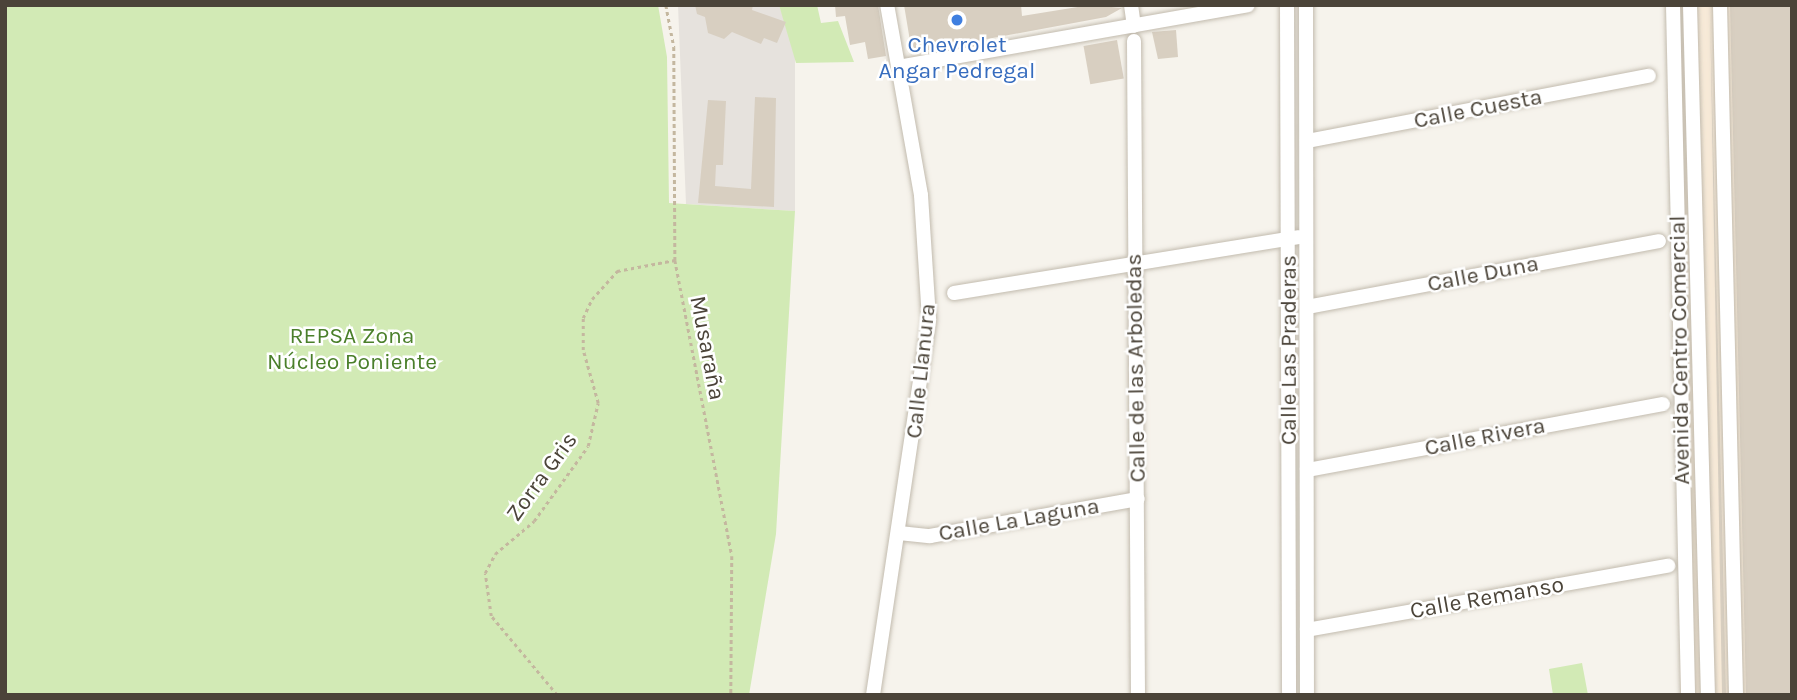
<!DOCTYPE html>
<html>
<head>
<meta charset="utf-8">
<style>
	body { margin:0 }
	#map { position:relative; width:1797px; height:700px; overflow:hidden; background:#f6f3ec; font-family:Karla,sans-serif }
	div>[style] { position:absolute }
	.commercial>* { inset:0; background:#f7ead8; transform-origin:0 0 }
	.industrial>* { inset:0; background:#e6e2dd }
	.green>* { inset:0; background:#d2eab5 }
	.building>* { inset:0; background:#d8cfc1; transform-origin:0 0 }
	.path>* { height:2.5px; margin-top:-1.25px; transform-origin:0; background:repeating-linear-gradient(90deg,#c4b79f 0 3.5px,transparent 0 7px) }
	.roads { filter:drop-shadow(0 0 2px #c2bbae) drop-shadow(0 0 2px #c2bbae) }
	.minor>* { height:14px; margin:-7px; padding:0 7px; transform-origin:7px; border-radius:7px; background:#fff }
	.dots>* { width:19px; height:19px; translate:-50% -50%; box-sizing:border-box; border:4px solid #fff; border-radius:50% }
	span { translate:-50% -50%; white-space:nowrap; text-align:center; line-height:1.15; -webkit-text-stroke:5px #fff; paint-order:stroke }
	.shop-label { font-size:23px; color:#366cbe }
	.street-label { font-size:23px; color:#4b4439 }
	.park-label { font-size:23px; color:#4a7f2a }
	.frame { position:absolute; inset:0; border:7px solid #4b4439; pointer-events:none }
</style>
</head>
<body>
<div id="map">
	<div class="commercial">
		<div style="left:1680px;top:5px;width:112px;height:690px"></div>
	</div>
	<div class="industrial">
		<div style="clip-path:polygon(678px 5px,779px 5px,795px 49px,795px 211px,686px 204px)"></div>
	</div>
	<div class="green">
		<div style="clip-path:polygon(5px 5px,658px 5px,667px 57px,669px 203px,795px 211px,776px 534px,749px 695px,5px 695px)"></div>
		<div style="clip-path:polygon(779px 5px,817px 5px,821px 23px,838px 21px,854px 62px,796px 63px)"></div>
		<div style="clip-path:polygon(1582px 663px,1588px 695px,1553px 695px,1549px 669px)"></div>
	</div>
	<div class="building">
		<div style="clip-path:polygon(695px 5px,753px 5px,752px 10px,786px 22px,777px 43px,764px 38px,761px 44px,732px 32px,724px 39px,708px 33px,705px 17px,697px 14px)"></div>
		<div style="clip-path:polygon(835px 5px,878px 5px,886px 56px,868px 59px,865px 42px,850px 45px,845px 16px,836px 17px)"></div>
		<div style="clip-path:polygon(904px 5px,1021px 5px,1022px 16px,1090px 5px,1122px 8px,1106px 17px,912px 53px)"></div>
		<div style="clip-path:polygon(1710px 5px,1726px 695px,1722px 695px)"></div>
		<div style="clip-path:polygon(1730px 5px,1792px 5px,1792px 695px,1746px 695px)"></div>
		<div style="clip-path:polygon(1176px 30px,1178px 57px,1158px 59px,1152px 32px)"></div>
		<div style="left:1117px;top:40px;width:39px;height:34px;rotate:80deg"></div>
		<div style="clip-path:polygon(755px 97px,776px 98px,774px 207px,698px 203px,708px 100px,726px 101px,723px 165px,716px 165px,715px 186px,751px 189px)"></div>
	</div>
	<div class="path">
		<div style="left:666px;top:5px;width:43px;rotate:79.2deg"></div>
		<div style="left:674px;top:47px;width:213px;rotate:89.7deg"></div>
		<div style="left:675px;top:260px;width:301px;rotate:79.1deg"></div>
		<div style="left:732px;top:556px;width:139px;rotate:90.4deg"></div>
		<div style="left:557px;top:695px;width:103px;rotate:-129.9deg"></div>
		<div style="left:491px;top:616px;width:43px;rotate:-97.9deg"></div>
		<div style="left:485px;top:573px;width:21px;rotate:-62deg"></div>
		<div style="left:495px;top:554px;width:51px;rotate:-40.2deg"></div>
		<div style="left:534px;top:521px;width:92px;rotate:-54.2deg"></div>
		<div style="left:588px;top:446px;width:44px;rotate:-76.9deg"></div>
		<div style="left:598px;top:403px;width:55px;rotate:-105.8deg"></div>
		<div style="left:583px;top:350px;width:32px;rotate:-90deg"></div>
		<div style="left:583px;top:318px;width:21px;rotate:-65deg"></div>
		<div style="left:592px;top:299px;width:38px;rotate:-48deg"></div>
		<div style="left:617px;top:271px;width:59px;rotate:-10.7deg"></div>
	</div>
	<div class="roads">
		<div class="minor">
			<div style="left:1131px;top:5px;width:21px;rotate:82deg"></div>
			<div style="left:1287px;top:5px;width:690px;rotate:89.83deg"></div>
			<div style="left:1306px;top:5px;width:690px;rotate:89.92deg"></div>
			<div style="left:1673px;top:5px;width:690px;rotate:88.75deg"></div>
			<div style="left:1690px;top:5px;width:690px;rotate:88.51deg"></div>
			<div style="left:1720px;top:5px;width:690px;rotate:88.67deg"></div>
			<div style="left:1134px;top:41px;width:654px;rotate:89.65deg"></div>
			<div style="left:898px;top:67px;width:355px;rotate:-10deg"></div>
			<div style="left:1307px;top:141px;width:348px;rotate:-10.8deg"></div>
			<div style="left:954px;top:293px;width:349px;rotate:-9.2deg"></div>
			<div style="left:1307px;top:307px;width:358px;rotate:-10.6deg"></div>
			<div style="left:1307px;top:470px;width:362px;rotate:-10.5deg"></div>
			<div style="left:899px;top:533px;width:31px;rotate:6deg"></div>
			<div style="left:930px;top:536px;width:211px;rotate:-10.1deg"></div>
			<div style="left:1307px;top:630px;width:367px;rotate:-10.1deg"></div>
			<div style="left:873px;top:695px;width:380px;rotate:-81.5deg"></div>
			<div style="left:929px;top:319px;width:124px;rotate:-93.7deg"></div>
			<div style="left:921px;top:195px;width:193px;rotate:-100.1deg"></div>
		</div>
	</div>
	<div class="dots">
		<div style="left:957px;top:20px;background:#3f7fe0"></div>
	</div>
	<div class="shop-label">
		<span style="left:957px;top:58px">Chevrolet<br>Angar Pedregal</span>
	</div>
	<div class="street-label">
		<span style="left:1478px;top:109px;rotate:-11deg">Calle Cuesta</span>
		<span style="left:1483px;top:274px;rotate:-11deg">Calle Duna</span>
		<span style="left:707px;top:348px;rotate:79deg">Musaraña</span>
		<span style="left:1289px;top:350px;rotate:-90deg">Calle Las Praderas</span>
		<span style="left:1680px;top:350px;rotate:-91deg">Avenida Centro Comercial</span>
		<span style="left:1136px;top:368px;rotate:-91deg">Calle de las Arboledas</span>
		<span style="left:921px;top:371px;rotate:-84deg">Calle Llanura</span>
		<span style="left:1485px;top:437px;rotate:-11deg">Calle Rivera</span>
		<span style="left:542px;top:477px;rotate:-54deg">Zorra Gris</span>
		<span style="left:1019px;top:520px;rotate:-10deg">Calle La Laguna</span>
		<span style="left:1487px;top:598px;rotate:-10deg">Calle Remanso</span>
	</div>
	<div class="park-label">
		<span style="left:352px;top:349px">REPSA Zona<br>Núcleo Poniente</span>
	</div>
	<div class="frame"></div>
</div>
</body>
</html>
